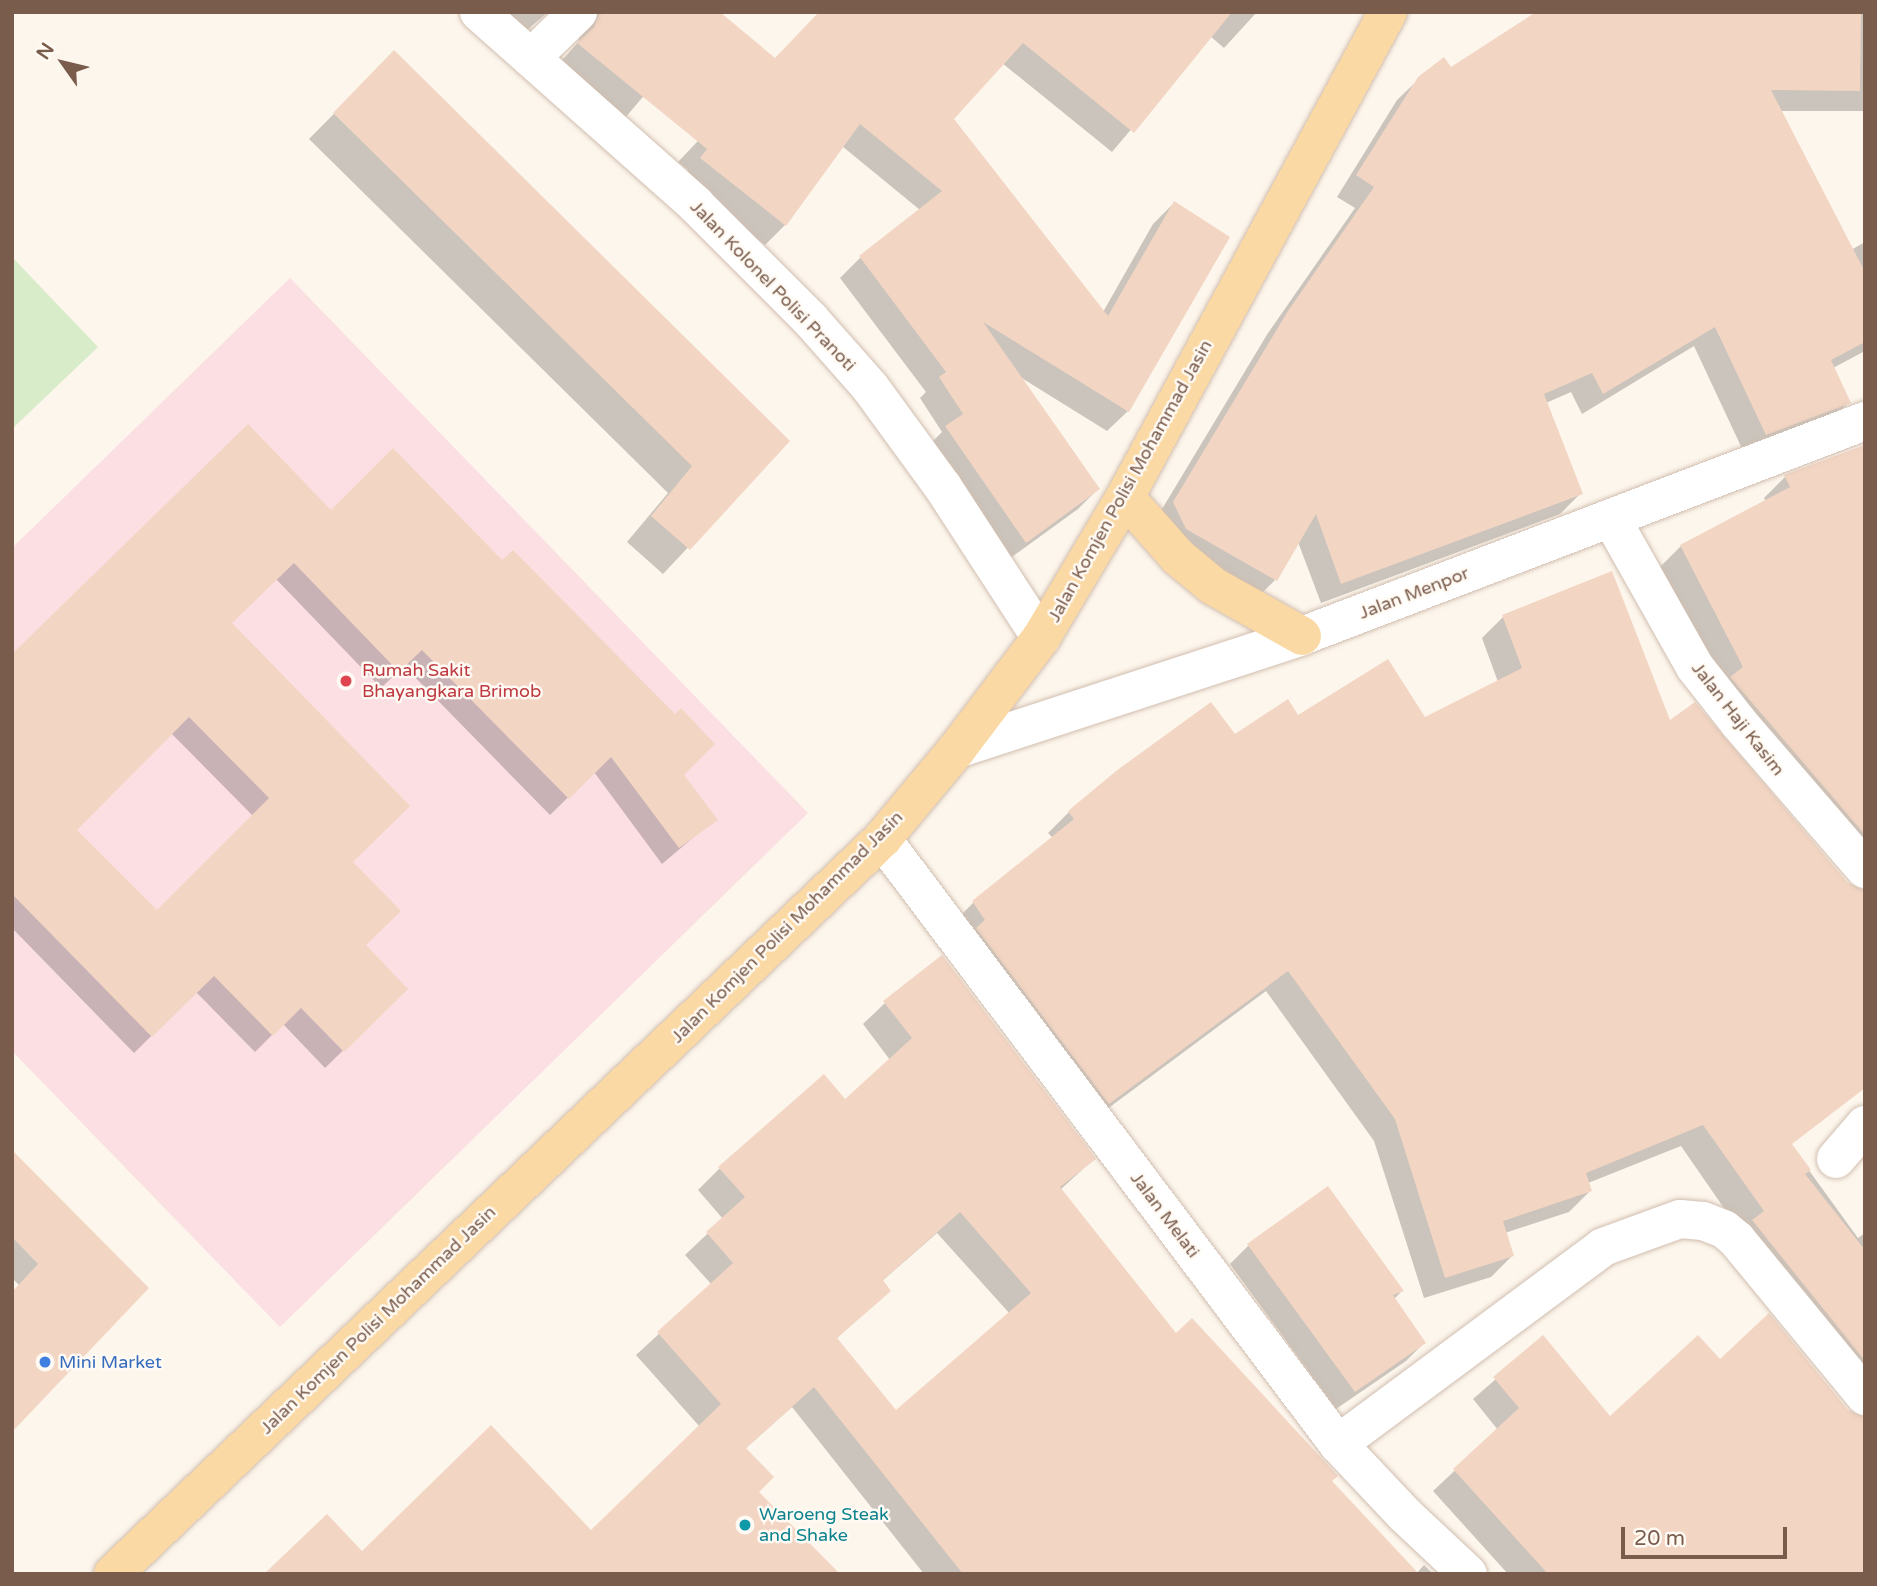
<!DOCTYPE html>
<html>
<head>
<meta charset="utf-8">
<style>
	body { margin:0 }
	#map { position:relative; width:1877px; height:1586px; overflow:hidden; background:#fdf6ec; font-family:"Varela Round",sans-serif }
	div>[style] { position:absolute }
	.medical>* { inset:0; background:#fbdfe3 }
	.green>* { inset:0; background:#d8ecc9 }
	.shadow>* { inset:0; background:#0003 }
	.building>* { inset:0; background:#f3d5c3 }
	.roads { filter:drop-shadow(0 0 2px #d1beb0) drop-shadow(0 0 2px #d1beb0) }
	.minor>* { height:38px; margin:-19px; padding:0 19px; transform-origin:19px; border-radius:19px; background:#fff }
	.major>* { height:38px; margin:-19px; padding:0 19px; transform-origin:19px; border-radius:19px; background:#fbd9a5 }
	.dots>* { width:19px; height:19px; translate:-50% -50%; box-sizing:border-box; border:4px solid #fffaf3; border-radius:50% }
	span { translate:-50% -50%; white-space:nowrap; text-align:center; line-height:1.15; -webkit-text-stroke:5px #fffaf3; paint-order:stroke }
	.street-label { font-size:18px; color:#7a5c4d }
	.health-label { font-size:18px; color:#be3a42 }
	.left { translate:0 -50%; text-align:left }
	.shop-label { font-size:18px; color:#366cbe }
	.culture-label { font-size:18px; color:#0d838f }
	.frame { position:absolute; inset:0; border:14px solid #7a5c4d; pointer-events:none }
	.north { position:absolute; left:28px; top:28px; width:70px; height:70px; -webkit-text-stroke:5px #fffaf3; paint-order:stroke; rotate:304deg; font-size:19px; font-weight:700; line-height:28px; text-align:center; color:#7a5c4d }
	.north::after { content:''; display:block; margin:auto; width:24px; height:32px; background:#7a5c4d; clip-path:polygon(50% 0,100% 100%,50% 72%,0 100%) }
	.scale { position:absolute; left:1621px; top:1527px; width:166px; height:32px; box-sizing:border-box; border:4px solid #7a5c4d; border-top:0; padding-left:9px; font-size:21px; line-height:24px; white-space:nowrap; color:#7a5c4d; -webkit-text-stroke:5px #fffaf3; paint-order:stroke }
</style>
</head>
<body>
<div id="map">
	<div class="medical">
		<div style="clip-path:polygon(290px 278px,808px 813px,280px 1327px,12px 1051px,12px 548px)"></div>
	</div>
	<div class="green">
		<div style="clip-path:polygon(12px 257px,98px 347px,12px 429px)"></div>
	</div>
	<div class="shadow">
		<div style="clip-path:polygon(495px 12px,548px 12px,520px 36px)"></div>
		<div style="clip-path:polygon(565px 12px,715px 12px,625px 118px,558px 65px,579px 41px,579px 27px)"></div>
		<div style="clip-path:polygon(820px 12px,1257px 12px,1224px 48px,1210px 36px,1112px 152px,1002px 63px,952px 119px,1103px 312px,1153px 224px,1174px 203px,1128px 411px,1107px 431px,1020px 377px,1098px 489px,1078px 509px,1005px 562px,926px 448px,942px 432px,920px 398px,926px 392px,840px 278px,860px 258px,920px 210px,842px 146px,785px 225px,765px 245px,681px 179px,688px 170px,678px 162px)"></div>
		<div style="clip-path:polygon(1541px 12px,1865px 12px,1865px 111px,1779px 111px,1851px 250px,1865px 242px,1865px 351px,1833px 368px,1849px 402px,1828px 423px,1745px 455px,1694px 346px,1582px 414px,1571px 392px,1546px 403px,1581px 493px,1560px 514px,1321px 603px,1298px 542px,1275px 580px,1254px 601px,1153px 524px,1268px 333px,1355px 208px,1337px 197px,1397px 100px,1419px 79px,1451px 69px)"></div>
		<div style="clip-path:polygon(394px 53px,788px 441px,663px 574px,627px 542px,668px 493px,309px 139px)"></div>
		<div style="clip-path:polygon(1865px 446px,1865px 884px,1711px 699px,1660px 567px,1681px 546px,1766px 502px,1764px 498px,1785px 477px)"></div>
		<div style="clip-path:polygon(evenodd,330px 512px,682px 775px,715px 819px,662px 864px,594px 772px,550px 815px,404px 666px,381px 688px,276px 579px,230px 623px,351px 862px,364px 945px,406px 989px,325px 1068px,283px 1024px,255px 1052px,196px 992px,134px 1053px,12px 928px,12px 657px,330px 512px,171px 733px,253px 816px,157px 912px,74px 830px,171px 733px)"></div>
		<div style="clip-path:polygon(1503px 617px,1787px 1140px,1858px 1238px,1865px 1233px,1865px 1412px,1681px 1146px,1588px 1183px,1590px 1191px,1569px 1212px,1505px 1233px,1512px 1256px,1491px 1277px,1424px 1298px,1374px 1141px,1266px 991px,1087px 1124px,952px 924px,973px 903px,1053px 838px,1048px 833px,1069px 812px,1235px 737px,1298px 718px,1424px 719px,1498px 682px,1482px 638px)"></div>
		<div style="clip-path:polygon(evenodd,885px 1003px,1094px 1159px,1060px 1190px,1176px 1335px,1330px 1481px,1416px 1574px,1424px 1565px,1433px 1574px,924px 1574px,792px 1407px,745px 1449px,655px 1574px,362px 1554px,591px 1532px,700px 1427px,636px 1355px,712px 1285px,685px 1255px,723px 1219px,698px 1190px,719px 1169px,845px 1101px,890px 1060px,863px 1024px,885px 1003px,937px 1233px,1010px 1314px,896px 1413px,836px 1339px,889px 1290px,881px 1282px,937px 1233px)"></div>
		<div style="clip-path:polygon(12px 1151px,146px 1288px,20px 1286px,12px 1278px)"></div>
		<div style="clip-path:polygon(1327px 1188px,1402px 1291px,1394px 1299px,1424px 1343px,1406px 1361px,1336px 1409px,1230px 1264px,1248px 1246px)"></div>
		<div style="clip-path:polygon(1543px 1338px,1610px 1418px,1720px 1361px,1847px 1412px,1865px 1574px,1508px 1574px,1433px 1491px,1498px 1430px,1473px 1399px)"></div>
	</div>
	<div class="building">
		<div style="clip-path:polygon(599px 12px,720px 12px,775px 58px,819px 12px,1232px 12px,1134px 133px,1023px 43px,954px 119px,1108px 316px,1174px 201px,1230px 237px,1129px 412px,983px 322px,1100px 489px,1026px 543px,945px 426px,963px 414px,939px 377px,946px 372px,859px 256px,942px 191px,860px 124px,786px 226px,700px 158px,707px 149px,577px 43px,594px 27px)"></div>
		<div style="clip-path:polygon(1536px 12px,1861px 12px,1860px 91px,1771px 90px,1865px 272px,1865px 342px,1831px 360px,1851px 403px,1766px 435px,1715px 327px,1603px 394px,1592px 373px,1544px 394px,1583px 494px,1341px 584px,1316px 514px,1277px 581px,1186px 529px,1173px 502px,1288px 311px,1374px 187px,1356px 175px,1418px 77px,1444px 57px,1451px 67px)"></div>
		<div style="clip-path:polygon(394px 50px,790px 441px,690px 550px,651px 516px,692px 466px,333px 113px)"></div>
		<div style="clip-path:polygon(evenodd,248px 424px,331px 510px,393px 448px,502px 560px,513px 550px,675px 714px,681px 708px,715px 744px,684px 775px,718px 820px,679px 848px,611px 757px,569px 799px,422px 650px,399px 672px,294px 563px,232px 623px,410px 806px,353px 862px,401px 911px,366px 945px,408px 989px,344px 1052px,301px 1008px,273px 1036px,214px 976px,152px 1037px,12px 894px,12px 654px,248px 424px,189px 717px,269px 798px,157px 910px,77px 830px,189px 717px)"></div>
		<div style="clip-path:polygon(1865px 445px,1865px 835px,1730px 677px,1743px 667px,1680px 545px,1790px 487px,1784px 475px)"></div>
		<div style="clip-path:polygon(1612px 571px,1670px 720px,1695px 702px,1848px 883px,1865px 890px,1865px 1088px,1792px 1144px,1811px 1170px,1805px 1174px,1865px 1250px,1865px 1361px,1752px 1220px,1764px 1211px,1703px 1125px,1586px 1173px,1592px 1191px,1503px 1221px,1514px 1256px,1445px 1278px,1395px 1119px,1288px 971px,1109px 1104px,976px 928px,985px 920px,972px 901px,1074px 819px,1068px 811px,1116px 771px,1211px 702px,1235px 734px,1288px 699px,1298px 715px,1388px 659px,1425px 717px,1522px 668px,1502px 615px)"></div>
		<div style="clip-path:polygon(evenodd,942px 955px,1096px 1159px,1060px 1187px,1176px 1333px,1192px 1318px,1338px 1476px,1332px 1481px,1419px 1574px,963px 1574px,814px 1387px,746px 1448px,774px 1477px,759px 1492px,840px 1574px,264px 1574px,327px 1514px,362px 1551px,491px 1425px,591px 1530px,721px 1404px,657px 1332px,733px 1263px,706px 1232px,745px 1197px,718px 1167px,824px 1074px,845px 1099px,912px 1038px,883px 1001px,942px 955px,960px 1212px,1031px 1293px,896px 1410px,837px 1338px,891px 1291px,883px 1280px,960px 1212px)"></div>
		<div style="clip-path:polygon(12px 1150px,149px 1288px,12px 1432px,12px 1292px,38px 1264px,12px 1237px)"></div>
		<div style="clip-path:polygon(1328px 1186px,1404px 1291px,1393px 1295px,1426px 1343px,1355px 1392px,1247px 1244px)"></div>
		<div style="clip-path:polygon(1769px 1313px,1848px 1410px,1865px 1417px,1865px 1574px,1548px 1574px,1453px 1469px,1519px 1408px,1493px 1377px,1543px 1335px,1610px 1416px,1698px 1335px,1720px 1359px)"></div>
	</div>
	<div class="roads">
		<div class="minor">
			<div style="left:479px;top:12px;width:290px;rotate:41.6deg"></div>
			<div style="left:696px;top:205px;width:161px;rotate:45deg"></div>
			<div style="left:810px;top:319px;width:91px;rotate:48.6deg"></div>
			<div style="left:870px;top:387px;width:124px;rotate:53.9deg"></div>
			<div style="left:943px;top:487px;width:180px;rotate:57deg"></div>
			<div style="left:531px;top:58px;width:66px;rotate:-44.4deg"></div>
			<div style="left:1611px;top:518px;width:171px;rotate:60.6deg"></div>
			<div style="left:1695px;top:667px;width:71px;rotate:51.8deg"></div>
			<div style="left:1739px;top:723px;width:193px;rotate:49.2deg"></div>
			<div style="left:957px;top:749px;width:363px;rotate:-18.1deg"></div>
			<div style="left:1302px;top:636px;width:603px;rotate:-20.9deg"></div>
			<div style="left:882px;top:839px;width:758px;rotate:52.99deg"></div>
			<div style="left:1338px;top:1444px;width:98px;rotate:46.7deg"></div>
			<div style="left:1405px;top:1515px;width:86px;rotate:43.1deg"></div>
			<div style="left:1836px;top:1159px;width:45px;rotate:-49.5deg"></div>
			<div style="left:1338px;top:1444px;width:330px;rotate:-36.6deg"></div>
			<div style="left:1603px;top:1247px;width:82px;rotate:-20deg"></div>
			<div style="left:1680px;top:1219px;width:23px;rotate:5deg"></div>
			<div style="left:1703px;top:1221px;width:22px;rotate:21deg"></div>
			<div style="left:1724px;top:1229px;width:17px;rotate:40deg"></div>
			<div style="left:1737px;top:1240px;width:202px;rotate:50.6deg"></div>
		</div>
		<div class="major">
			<div style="left:1125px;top:497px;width:80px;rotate:48.5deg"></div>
			<div style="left:1178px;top:557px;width:45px;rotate:39.6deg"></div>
			<div style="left:1213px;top:586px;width:102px;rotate:29.3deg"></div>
			<div style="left:113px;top:1574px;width:1064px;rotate:-43.7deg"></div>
			<div style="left:882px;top:839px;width:117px;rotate:-50.2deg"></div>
			<div style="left:957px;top:749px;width:139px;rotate:-52.9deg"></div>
			<div style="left:1041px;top:638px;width:164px;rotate:-59.2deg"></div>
			<div style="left:1125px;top:497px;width:552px;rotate:-61.53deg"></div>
		</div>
	</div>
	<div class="dots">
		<div style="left:346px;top:681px;background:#e0444e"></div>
		<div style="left:45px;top:1362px;background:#3f7fe0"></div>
		<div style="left:745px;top:1525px;background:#0f9aa8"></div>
	</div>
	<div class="street-label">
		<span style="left:773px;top:286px;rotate:46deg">Jalan Kolonel Polisi Pranoti</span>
		<span style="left:1130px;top:481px;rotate:-61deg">Jalan Komjen Polisi Mohammad Jasin</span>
		<span style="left:1414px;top:593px;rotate:-21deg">Jalan Menpor</span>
		<span style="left:1738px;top:719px;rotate:52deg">Jalan Haji Kasim</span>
		<span style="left:787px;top:927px;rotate:-45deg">Jalan Komjen Polisi Mohammad Jasin</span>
		<span style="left:1165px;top:1215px;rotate:53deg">Jalan Melati</span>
		<span style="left:378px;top:1320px;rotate:-44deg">Jalan Komjen Polisi Mohammad Jasin</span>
	</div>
	<div class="health-label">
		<span class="left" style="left:362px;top:681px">Rumah Sakit<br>Bhayangkara Brimob</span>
	</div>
	<div class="shop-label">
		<span class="left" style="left:59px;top:1362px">Mini Market</span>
	</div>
	<div class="culture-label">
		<span class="left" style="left:759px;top:1525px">Waroeng Steak<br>and Shake</span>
	</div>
	<div class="frame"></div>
	<div class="north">N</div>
	<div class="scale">20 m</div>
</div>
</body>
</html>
